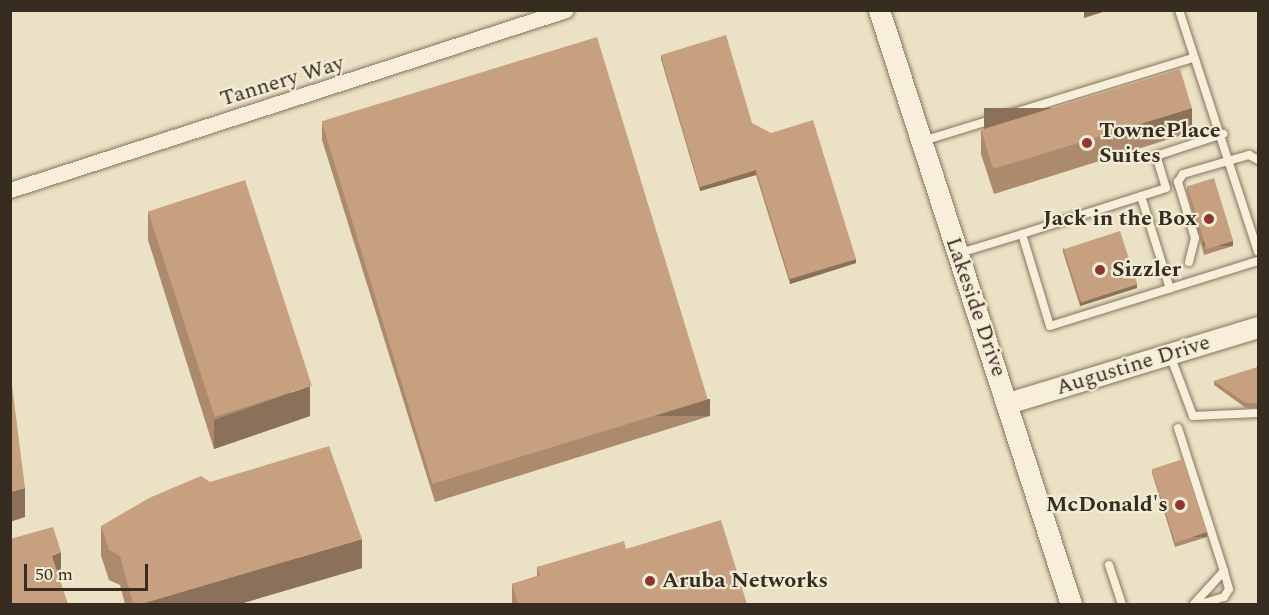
<!DOCTYPE html>
<html>
<head>
<meta charset="utf-8">
<style>
	body { margin:0 }
	#map { position:relative; width:1269px; height:615px; overflow:hidden; background:#ebe2c6; font-family:Spectral,serif }
	div>[style] { position:absolute }
	.roads { filter:drop-shadow(0 0 2px #86755d) drop-shadow(0 0 2px #86755d) }
	.lane>* { height:8px; margin:-4px; padding:0 4px; transform-origin:4px; border-radius:4px; background:#f7efd9 }
	.street>* { height:15px; margin:-7.5px; padding:0 7.5px; transform-origin:7.5px; border-radius:7.5px; background:#f7efd9 }
	.secondary>* { height:21px; margin:-10.5px; padding:0 10.5px; transform-origin:10.5px; border-radius:10.5px; background:#f7efd9 }
	.wall>* { inset:0; background:#ab8a6d }
	.shaded-wall>* { inset:0; background:#8b7159; transform-origin:0 0 }
	.building>* { inset:0; background:#c7a17f; transform-origin:0 0 }
	.dots>* { width:16px; height:16px; translate:-50% -50%; box-sizing:border-box; border:3px solid #f3ecd6; border-radius:50% }
	span { translate:-50% -50%; white-space:nowrap; text-align:center; line-height:1.15; -webkit-text-stroke:4.5px #f3ecd6; paint-order:stroke }
	.street-label { font-size:22px; color:#372c20 }
	.poi-label { font-size:22px; color:#372c20; font-weight:700 }
	.left { translate:0 -50%; text-align:left }
	.right { translate:-100% -50%; text-align:right }
	.frame { position:absolute; inset:0; border:12px solid #372c20; pointer-events:none }
	.scale { position:absolute; left:24px; top:564px; width:124px; height:27px; box-sizing:border-box; border:3px solid #372c20; border-top:0; padding-left:8px; font-size:18px; line-height:21px; white-space:nowrap; color:#372c20; -webkit-text-stroke:4px #f3ecd6; paint-order:stroke }
</style>
</head>
<body>
<div id="map">
	<div class="roads">
		<div class="lane">
			<div style="left:1179px;top:10px;width:254px;rotate:71.9deg"></div>
			<div style="left:923px;top:141px;width:282px;rotate:-17.1deg"></div>
			<div style="left:1141px;top:196px;width:97px;rotate:72.7deg"></div>
			<div style="left:1022px;top:234px;width:151px;rotate:-17.7deg"></div>
			<div style="left:1166px;top:188px;width:34px;rotate:-107deg"></div>
			<div style="left:1156px;top:156px;width:71px;rotate:-18.2deg"></div>
			<div style="left:960px;top:253px;width:65px;rotate:-17deg"></div>
			<div style="left:1022px;top:234px;width:96px;rotate:73.1deg"></div>
			<div style="left:1050px;top:326px;width:218px;rotate:-17.4deg"></div>
			<div style="left:1189px;top:262px;width:25px;rotate:-76deg"></div>
			<div style="left:1195px;top:238px;width:59px;rotate:-106.9deg"></div>
			<div style="left:1178px;top:182px;width:9px;rotate:-58deg"></div>
			<div style="left:1183px;top:174px;width:69px;rotate:-16.1deg"></div>
			<div style="left:1249px;top:155px;width:10px;rotate:29deg"></div>
			<div style="left:1170px;top:355px;width:65px;rotate:69.3deg"></div>
			<div style="left:1193px;top:416px;width:65px;rotate:-2.6deg"></div>
			<div style="left:1178px;top:428px;width:150px;rotate:72.2deg"></div>
			<div style="left:1224px;top:571px;width:45px;rotate:132.3deg"></div>
			<div style="left:1109px;top:565px;width:41px;rotate:71.6deg"></div>
			<div style="left:1201px;top:604px;width:24px;rotate:-17deg"></div>
			<div style="left:1224px;top:597px;width:9px;rotate:-58deg"></div>
			<div style="left:1229px;top:589px;width:19px;rotate:-106deg"></div>
		</div>
		<div class="street">
			<div style="left:10px;top:190px;width:584px;rotate:-17.94deg"></div>
		</div>
		<div class="secondary">
			<div style="left:879px;top:10px;width:624px;rotate:72.09deg"></div>
			<div style="left:1008px;top:403px;width:261px;rotate:-16.9deg"></div>
		</div>
	</div>
	<div class="wall">
		<div style="clip-path:polygon(661px 55px,752px 123px,856px 263px,790px 284px,756px 175px,700px 191px,661px 59px)"></div>
		<div style="clip-path:polygon(322px 123px,710px 416px,435px 502px,322px 140px)"></div>
		<div style="clip-path:polygon(981px 131px,1192px 132px,994px 194px,981px 154px)"></div>
		<div style="clip-path:polygon(1187px 186px,1233px 246px,1204px 255px,1187px 191px)"></div>
		<div style="clip-path:polygon(148px 211px,310px 416px,214px 449px,148px 240px)"></div>
		<div style="clip-path:polygon(1063px 248px,1137px 288px,1080px 306px,1063px 252px)"></div>
		<div style="clip-path:polygon(1258px 367px,1258px 408px,1246px 408px,1214px 385px,1214px 381px)"></div>
		<div style="clip-path:polygon(1152px 469px,1207px 537px,1175px 547px,1152px 473px)"></div>
		<div style="clip-path:polygon(101px 526px,362px 568px,240px 604px,125px 604px,120px 585px,109px 580px,101px 556px)"></div>
		<div style="clip-path:polygon(626px 549px,747px 604px,512px 604px,512px 584px,537px 576px,537px 567px)"></div>
	</div>
	<div class="shaded-wall">
		<div style="clip-path:polygon(1084px 10px,1109px 10px,1084px 18px)"></div>
		<div style="left:1192px;top:108px;width:24px;height:208px;rotate:90deg"></div>
		<div style="clip-path:polygon(756px 170px,756px 175px,700px 191px,700px 187px)"></div>
		<div style="left:1233px;top:241px;width:5px;height:30px;rotate:90deg"></div>
		<div style="clip-path:polygon(856px 259px,856px 263px,790px 284px,790px 279px)"></div>
		<div style="clip-path:polygon(1137px 284px,1137px 288px,1080px 306px,1080px 301px)"></div>
		<div style="clip-path:polygon(310px 386px,310px 416px,214px 449px,214px 420px)"></div>
		<div style="left:710px;top:399px;width:17px;height:288px;rotate:90deg"></div>
		<div style="clip-path:polygon(25px 488px,25px 517px,10px 522px,10px 492px)"></div>
		<div style="left:1207px;top:532px;width:5px;height:34px;rotate:90deg"></div>
		<div style="clip-path:polygon(362px 539px,362px 568px,240px 604px,141px 604px)"></div>
		<div style="clip-path:polygon(61px 552px,61px 569px,52px 573px,52px 556px)"></div>
	</div>
	<div class="building">
		<div style="clip-path:polygon(726px 35px,752px 123px,771px 133px,813px 120px,856px 259px,790px 279px,756px 170px,700px 187px,661px 55px)"></div>
		<div style="left:597px;top:37px;width:379px;height:288px;rotate:73deg"></div>
		<div style="left:1180px;top:69px;width:41px;height:208px;rotate:73deg"></div>
		<div style="left:1214px;top:178px;width:66px;height:28px;rotate:73deg"></div>
		<div style="left:245px;top:180px;width:216px;height:102px;rotate:72deg"></div>
		<div style="left:1120px;top:231px;width:56px;height:59px;rotate:72deg"></div>
		<div style="clip-path:polygon(1258px 367px,1258px 403px,1246px 403px,1214px 381px)"></div>
		<div style="clip-path:polygon(12px 385px,25px 488px,10px 492px,10px 386px)"></div>
		<div style="clip-path:polygon(329px 446px,362px 539px,141px 604px,133px 604px,120px 556px,109px 550px,101px 526px,149px 498px,201px 476px,210px 482px)"></div>
		<div style="left:1183px;top:459px;width:77px;height:33px;rotate:72deg"></div>
		<div style="clip-path:polygon(721px 520px,747px 604px,518px 604px,512px 584px,540px 575px,537px 567px,624px 541px,626px 549px)"></div>
		<div style="clip-path:polygon(53px 527px,61px 552px,52px 556px,68px 604px,10px 604px,10px 539px)"></div>
	</div>
	<div class="dots">
		<div style="left:1087px;top:143px;background:#903631"></div>
		<div style="left:1209px;top:219px;background:#903631"></div>
		<div style="left:1100px;top:270px;background:#903631"></div>
		<div style="left:1180px;top:505px;background:#903631"></div>
		<div style="left:650px;top:581px;background:#903631"></div>
	</div>
	<div class="street-label">
		<span style="left:282px;top:81px;rotate:-17deg">Tannery Way</span>
		<span style="left:976px;top:307px;rotate:71deg">Lakeside Drive</span>
		<span style="left:1133px;top:365px;rotate:-17deg">Augustine Drive</span>
	</div>
	<div class="poi-label">
		<span class="left" style="left:1099px;top:143px">TownePlace<br>Suites</span>
		<span class="right" style="left:1197px;top:219px">Jack in the Box</span>
		<span class="left" style="left:1112px;top:270px">Sizzler</span>
		<span class="right" style="left:1168px;top:505px">McDonald's</span>
		<span class="left" style="left:662px;top:581px">Aruba Networks</span>
	</div>
	<div class="frame"></div>
	<div class="scale">50 m</div>
</div>
</body>
</html>
